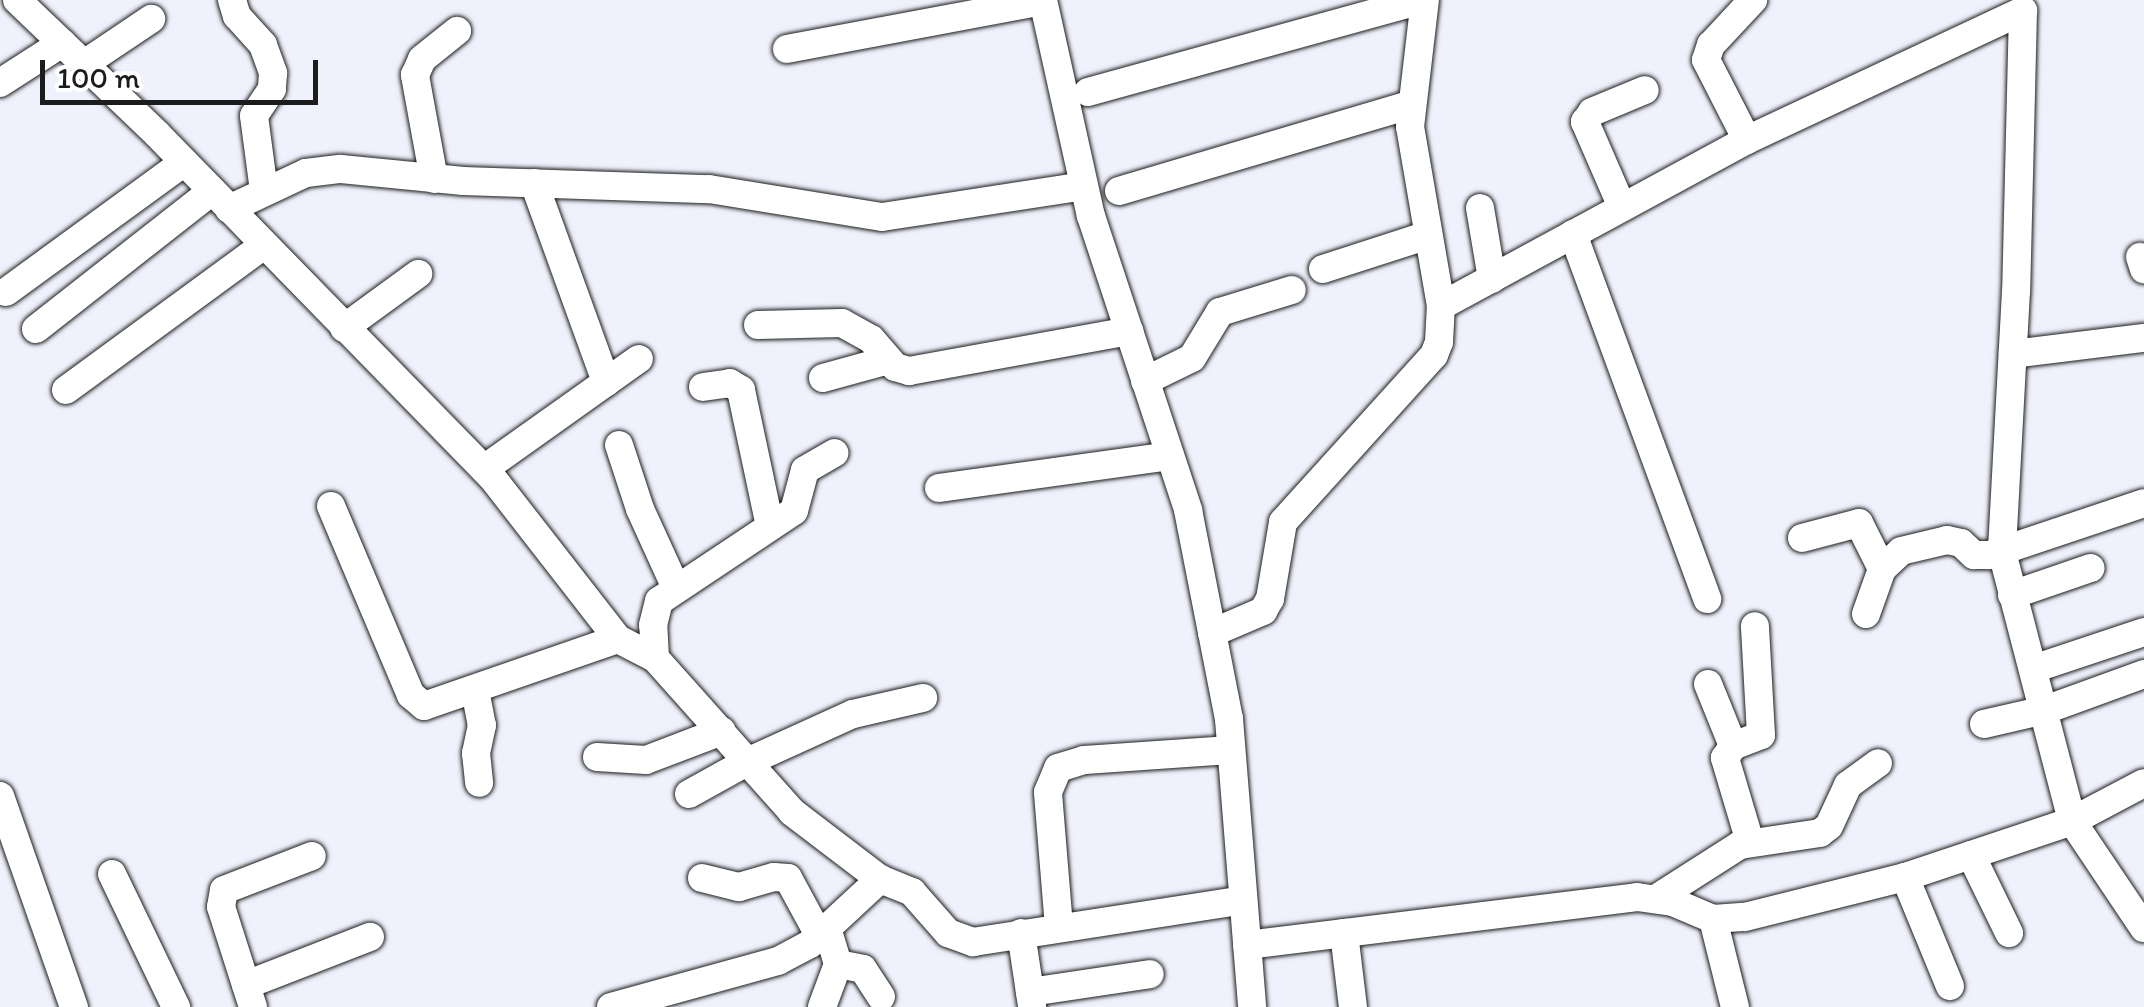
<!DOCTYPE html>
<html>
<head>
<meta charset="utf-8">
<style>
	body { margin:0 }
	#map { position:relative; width:2144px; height:1007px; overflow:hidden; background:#eff2fc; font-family:Itim,sans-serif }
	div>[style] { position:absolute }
	.roads { filter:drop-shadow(0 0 2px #1c1c1c) drop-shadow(0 0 2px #1c1c1c) }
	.minor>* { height:28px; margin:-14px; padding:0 14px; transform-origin:14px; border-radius:14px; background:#fff }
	span { translate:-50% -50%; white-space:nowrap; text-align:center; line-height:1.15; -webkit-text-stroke:9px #fff; paint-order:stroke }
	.scale { position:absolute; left:40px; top:60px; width:278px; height:45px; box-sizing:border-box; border:5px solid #1c1c1c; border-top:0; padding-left:12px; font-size:30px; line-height:35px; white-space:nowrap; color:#1c1c1c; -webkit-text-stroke:8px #fff; paint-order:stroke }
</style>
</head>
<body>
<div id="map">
	<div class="roads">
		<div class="minor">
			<div style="left:17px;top:0;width:194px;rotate:43.7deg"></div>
			<div style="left:157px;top:134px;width:478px;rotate:45.7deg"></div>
			<div style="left:491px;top:476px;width:207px;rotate:52.1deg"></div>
			<div style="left:618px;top:639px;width:42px;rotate:27.2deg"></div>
			<div style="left:655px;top:658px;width:206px;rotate:48.3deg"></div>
			<div style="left:792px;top:812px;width:111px;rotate:37.3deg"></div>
			<div style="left:880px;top:879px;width:35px;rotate:22deg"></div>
			<div style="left:912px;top:892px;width:55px;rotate:48.7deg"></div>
			<div style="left:948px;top:933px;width:27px;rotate:20deg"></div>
			<div style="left:973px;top:942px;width:273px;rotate:-8.8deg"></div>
			<div style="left:232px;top:0;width:17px;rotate:73deg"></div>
			<div style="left:237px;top:16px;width:39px;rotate:48deg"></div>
			<div style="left:263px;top:45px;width:30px;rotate:70deg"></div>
			<div style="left:273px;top:73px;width:16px;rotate:94deg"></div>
			<div style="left:272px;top:89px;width:32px;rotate:124deg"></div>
			<div style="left:254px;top:116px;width:76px;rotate:82.4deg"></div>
			<div style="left:1043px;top:0;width:221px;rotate:77.5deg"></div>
			<div style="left:1091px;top:216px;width:310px;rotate:71.7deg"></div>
			<div style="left:1188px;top:510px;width:213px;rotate:78.9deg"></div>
			<div style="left:1229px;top:719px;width:289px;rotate:85.4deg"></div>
			<div style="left:787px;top:49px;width:260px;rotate:-10.6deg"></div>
			<div style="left:84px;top:64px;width:81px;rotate:-33.9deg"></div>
			<div style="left:0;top:83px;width:74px;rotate:-32.8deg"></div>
			<div style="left:1088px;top:92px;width:347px;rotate:-15.4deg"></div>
			<div style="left:1747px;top:140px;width:90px;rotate:-117.1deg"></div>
			<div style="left:1706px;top:60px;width:16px;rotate:-72deg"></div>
			<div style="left:1711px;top:45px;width:62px;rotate:-47deg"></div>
			<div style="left:434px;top:179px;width:106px;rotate:-100.4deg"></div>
			<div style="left:415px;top:75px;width:17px;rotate:-66deg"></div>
			<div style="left:422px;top:59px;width:45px;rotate:-38.7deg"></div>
			<div style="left:534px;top:183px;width:212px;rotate:70.1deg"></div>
			<div style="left:1119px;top:191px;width:302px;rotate:-16.5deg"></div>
			<div style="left:1622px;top:207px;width:93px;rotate:-113.5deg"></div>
			<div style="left:1585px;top:122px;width:12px;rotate:-55deg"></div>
			<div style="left:1592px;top:112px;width:57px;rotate:-22.5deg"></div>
			<div style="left:1480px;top:208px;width:72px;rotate:80.4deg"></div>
			<div style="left:229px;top:209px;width:85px;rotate:-25.1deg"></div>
			<div style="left:306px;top:173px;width:35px;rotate:-7deg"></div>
			<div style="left:341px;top:169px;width:123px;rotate:5.6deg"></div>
			<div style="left:463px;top:181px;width:246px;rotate:1.9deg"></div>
			<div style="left:709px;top:189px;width:175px;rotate:9.2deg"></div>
			<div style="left:882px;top:217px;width:204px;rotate:-8.7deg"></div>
			<div style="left:1573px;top:234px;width:389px;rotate:69.8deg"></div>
			<div style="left:2140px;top:257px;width:13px;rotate:72deg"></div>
			<div style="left:1323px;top:269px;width:107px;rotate:-17.9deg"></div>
			<div style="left:6px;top:292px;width:220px;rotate:-36.1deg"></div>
			<div style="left:1441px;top:306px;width:348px;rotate:-28.5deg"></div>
			<div style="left:1747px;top:140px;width:305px;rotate:-25.1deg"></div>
			<div style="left:2023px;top:11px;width:280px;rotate:91.4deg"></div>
			<div style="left:2016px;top:291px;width:261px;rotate:93.1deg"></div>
			<div style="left:2002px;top:552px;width:278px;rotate:75.4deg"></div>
			<div style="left:2072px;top:821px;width:81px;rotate:-27.8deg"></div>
			<div style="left:758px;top:325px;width:84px;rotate:-1.4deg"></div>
			<div style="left:842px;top:323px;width:33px;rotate:29deg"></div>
			<div style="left:871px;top:339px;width:37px;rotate:49deg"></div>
			<div style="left:895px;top:367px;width:15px;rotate:16deg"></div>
			<div style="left:909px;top:371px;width:224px;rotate:-10.3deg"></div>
			<div style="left:344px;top:328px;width:92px;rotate:-36.1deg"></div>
			<div style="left:36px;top:329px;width:224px;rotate:-38.1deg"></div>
			<div style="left:2013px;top:354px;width:132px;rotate:-7deg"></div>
			<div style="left:823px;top:378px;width:68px;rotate:-15.3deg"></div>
			<div style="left:1145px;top:381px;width:52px;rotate:-26.1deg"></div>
			<div style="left:1192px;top:358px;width:54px;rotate:-58.7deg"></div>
			<div style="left:1220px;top:312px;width:75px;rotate:-17deg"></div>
			<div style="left:703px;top:387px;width:27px;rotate:-8deg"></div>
			<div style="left:730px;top:383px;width:13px;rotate:32deg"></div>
			<div style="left:741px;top:390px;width:139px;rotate:78deg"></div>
			<div style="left:66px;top:390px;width:245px;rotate:-36.2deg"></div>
			<div style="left:619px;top:445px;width:67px;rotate:71.8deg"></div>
			<div style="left:640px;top:509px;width:87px;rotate:65.5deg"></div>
			<div style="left:484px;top:469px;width:190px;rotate:-35.4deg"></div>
			<div style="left:939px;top:488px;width:233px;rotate:-7.9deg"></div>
			<div style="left:331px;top:506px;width:205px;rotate:67.1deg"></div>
			<div style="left:411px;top:695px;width:17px;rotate:40deg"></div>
			<div style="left:424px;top:706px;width:205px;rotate:-19.1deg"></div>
			<div style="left:1802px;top:538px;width:59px;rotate:-14.7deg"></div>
			<div style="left:1859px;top:523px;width:51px;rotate:63.4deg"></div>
			<div style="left:2012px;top:595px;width:83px;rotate:-18.9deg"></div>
			<div style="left:1866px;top:614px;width:48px;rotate:-70.4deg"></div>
			<div style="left:1882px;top:569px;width:26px;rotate:-43deg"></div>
			<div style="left:1901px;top:551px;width:47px;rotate:-13.4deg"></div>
			<div style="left:1947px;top:540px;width:14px;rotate:12deg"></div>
			<div style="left:1961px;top:543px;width:18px;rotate:43deg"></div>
			<div style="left:1974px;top:555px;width:15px"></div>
			<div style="left:1989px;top:555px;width:163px;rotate:-18.5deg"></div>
			<div style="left:1212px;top:633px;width:56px;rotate:-23.3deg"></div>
			<div style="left:1263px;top:611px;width:14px;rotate:-60deg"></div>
			<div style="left:1270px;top:599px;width:78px;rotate:-80.4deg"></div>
			<div style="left:1283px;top:522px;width:225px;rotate:-47.9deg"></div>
			<div style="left:1434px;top:355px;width:14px;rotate:-69deg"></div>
			<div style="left:1439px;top:342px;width:36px;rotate:-87deg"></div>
			<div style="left:1441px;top:306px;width:182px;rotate:-99.8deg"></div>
			<div style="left:1410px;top:127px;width:128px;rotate:-83.3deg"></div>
			<div style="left:655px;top:658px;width:33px;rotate:-93deg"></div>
			<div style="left:653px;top:625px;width:25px;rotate:-76deg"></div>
			<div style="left:659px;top:601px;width:162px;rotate:-33.7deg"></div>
			<div style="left:794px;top:511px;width:42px;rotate:-75deg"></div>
			<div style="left:805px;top:470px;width:34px;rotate:-30deg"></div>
			<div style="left:2033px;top:669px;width:117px;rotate:-18.4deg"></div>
			<div style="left:1708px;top:684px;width:67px;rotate:68deg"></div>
			<div style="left:475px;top:690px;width:36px;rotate:79deg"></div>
			<div style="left:482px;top:725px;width:29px;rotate:102deg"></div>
			<div style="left:476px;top:753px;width:30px;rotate:84deg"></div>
			<div style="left:1984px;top:724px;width:63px;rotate:-12.9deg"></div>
			<div style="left:2045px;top:710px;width:105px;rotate:-20deg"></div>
			<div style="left:597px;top:757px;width:49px;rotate:3.5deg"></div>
			<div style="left:646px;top:760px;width:81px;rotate:-20.9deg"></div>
			<div style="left:689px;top:794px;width:66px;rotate:-28.9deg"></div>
			<div style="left:747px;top:762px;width:116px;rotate:-24.4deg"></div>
			<div style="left:853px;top:714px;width:72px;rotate:-12.9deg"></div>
			<div style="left:0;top:796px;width:224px;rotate:70.7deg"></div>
			<div style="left:1750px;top:842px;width:88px;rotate:-106.6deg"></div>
			<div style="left:1725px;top:758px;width:14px;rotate:-56deg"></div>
			<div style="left:1733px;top:746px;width:30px;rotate:-21deg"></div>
			<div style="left:1761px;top:735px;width:109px;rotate:-93.2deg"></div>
			<div style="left:1971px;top:855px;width:87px;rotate:64deg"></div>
			<div style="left:112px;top:874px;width:148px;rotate:64.3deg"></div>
			<div style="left:1905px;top:877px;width:118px;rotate:67.6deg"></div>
			<div style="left:702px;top:878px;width:38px;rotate:14deg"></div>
			<div style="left:739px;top:887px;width:36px;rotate:-16deg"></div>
			<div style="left:774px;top:877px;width:14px;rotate:4deg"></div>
			<div style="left:788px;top:878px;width:65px;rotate:61.5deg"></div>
			<div style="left:1657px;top:898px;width:98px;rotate:-32.6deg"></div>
			<div style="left:1740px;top:845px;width:81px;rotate:-8.5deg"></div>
			<div style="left:1820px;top:833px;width:11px;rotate:-38deg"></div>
			<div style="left:1829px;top:826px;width:45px;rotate:-65.1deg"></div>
			<div style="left:1848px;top:785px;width:37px;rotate:-36deg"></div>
			<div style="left:1713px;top:919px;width:91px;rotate:76deg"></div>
			<div style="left:1059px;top:927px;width:135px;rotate:-94.7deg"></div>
			<div style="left:1048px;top:792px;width:26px;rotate:-67deg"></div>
			<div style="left:1058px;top:768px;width:27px;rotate:-17deg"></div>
			<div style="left:1084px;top:760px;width:147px;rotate:-3.9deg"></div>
			<div style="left:1021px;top:933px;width:74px;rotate:81.4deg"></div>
			<div style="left:1344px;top:933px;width:75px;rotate:83.1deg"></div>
			<div style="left:1247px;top:945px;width:393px;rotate:-7deg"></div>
			<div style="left:1637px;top:897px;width:36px;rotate:8deg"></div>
			<div style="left:1673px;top:902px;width:43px;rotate:23deg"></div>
			<div style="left:1713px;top:919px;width:32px;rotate:-4deg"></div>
			<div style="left:1745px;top:917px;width:165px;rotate:-14deg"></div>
			<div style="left:1905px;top:877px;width:176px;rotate:-18.5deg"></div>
			<div style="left:2072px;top:821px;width:129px;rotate:56.1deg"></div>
			<div style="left:838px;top:964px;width:25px;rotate:11deg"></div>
			<div style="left:863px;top:969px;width:33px;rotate:57deg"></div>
			<div style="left:246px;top:985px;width:133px;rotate:-21.2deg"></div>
			<div style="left:1030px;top:992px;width:121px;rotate:-8.5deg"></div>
			<div style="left:253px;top:1007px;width:105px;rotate:-107.7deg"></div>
			<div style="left:221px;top:907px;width:17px;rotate:-80deg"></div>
			<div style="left:224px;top:890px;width:94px;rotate:-21.1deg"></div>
			<div style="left:611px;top:1007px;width:173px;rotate:-15.4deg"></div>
			<div style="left:778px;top:961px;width:36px;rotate:-28deg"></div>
			<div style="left:810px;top:944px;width:96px;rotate:-42.9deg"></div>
			<div style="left:822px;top:1007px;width:46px;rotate:-69.6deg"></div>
			<div style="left:838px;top:964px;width:38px;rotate:-107deg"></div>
		</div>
	</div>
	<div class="scale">100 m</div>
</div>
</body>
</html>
